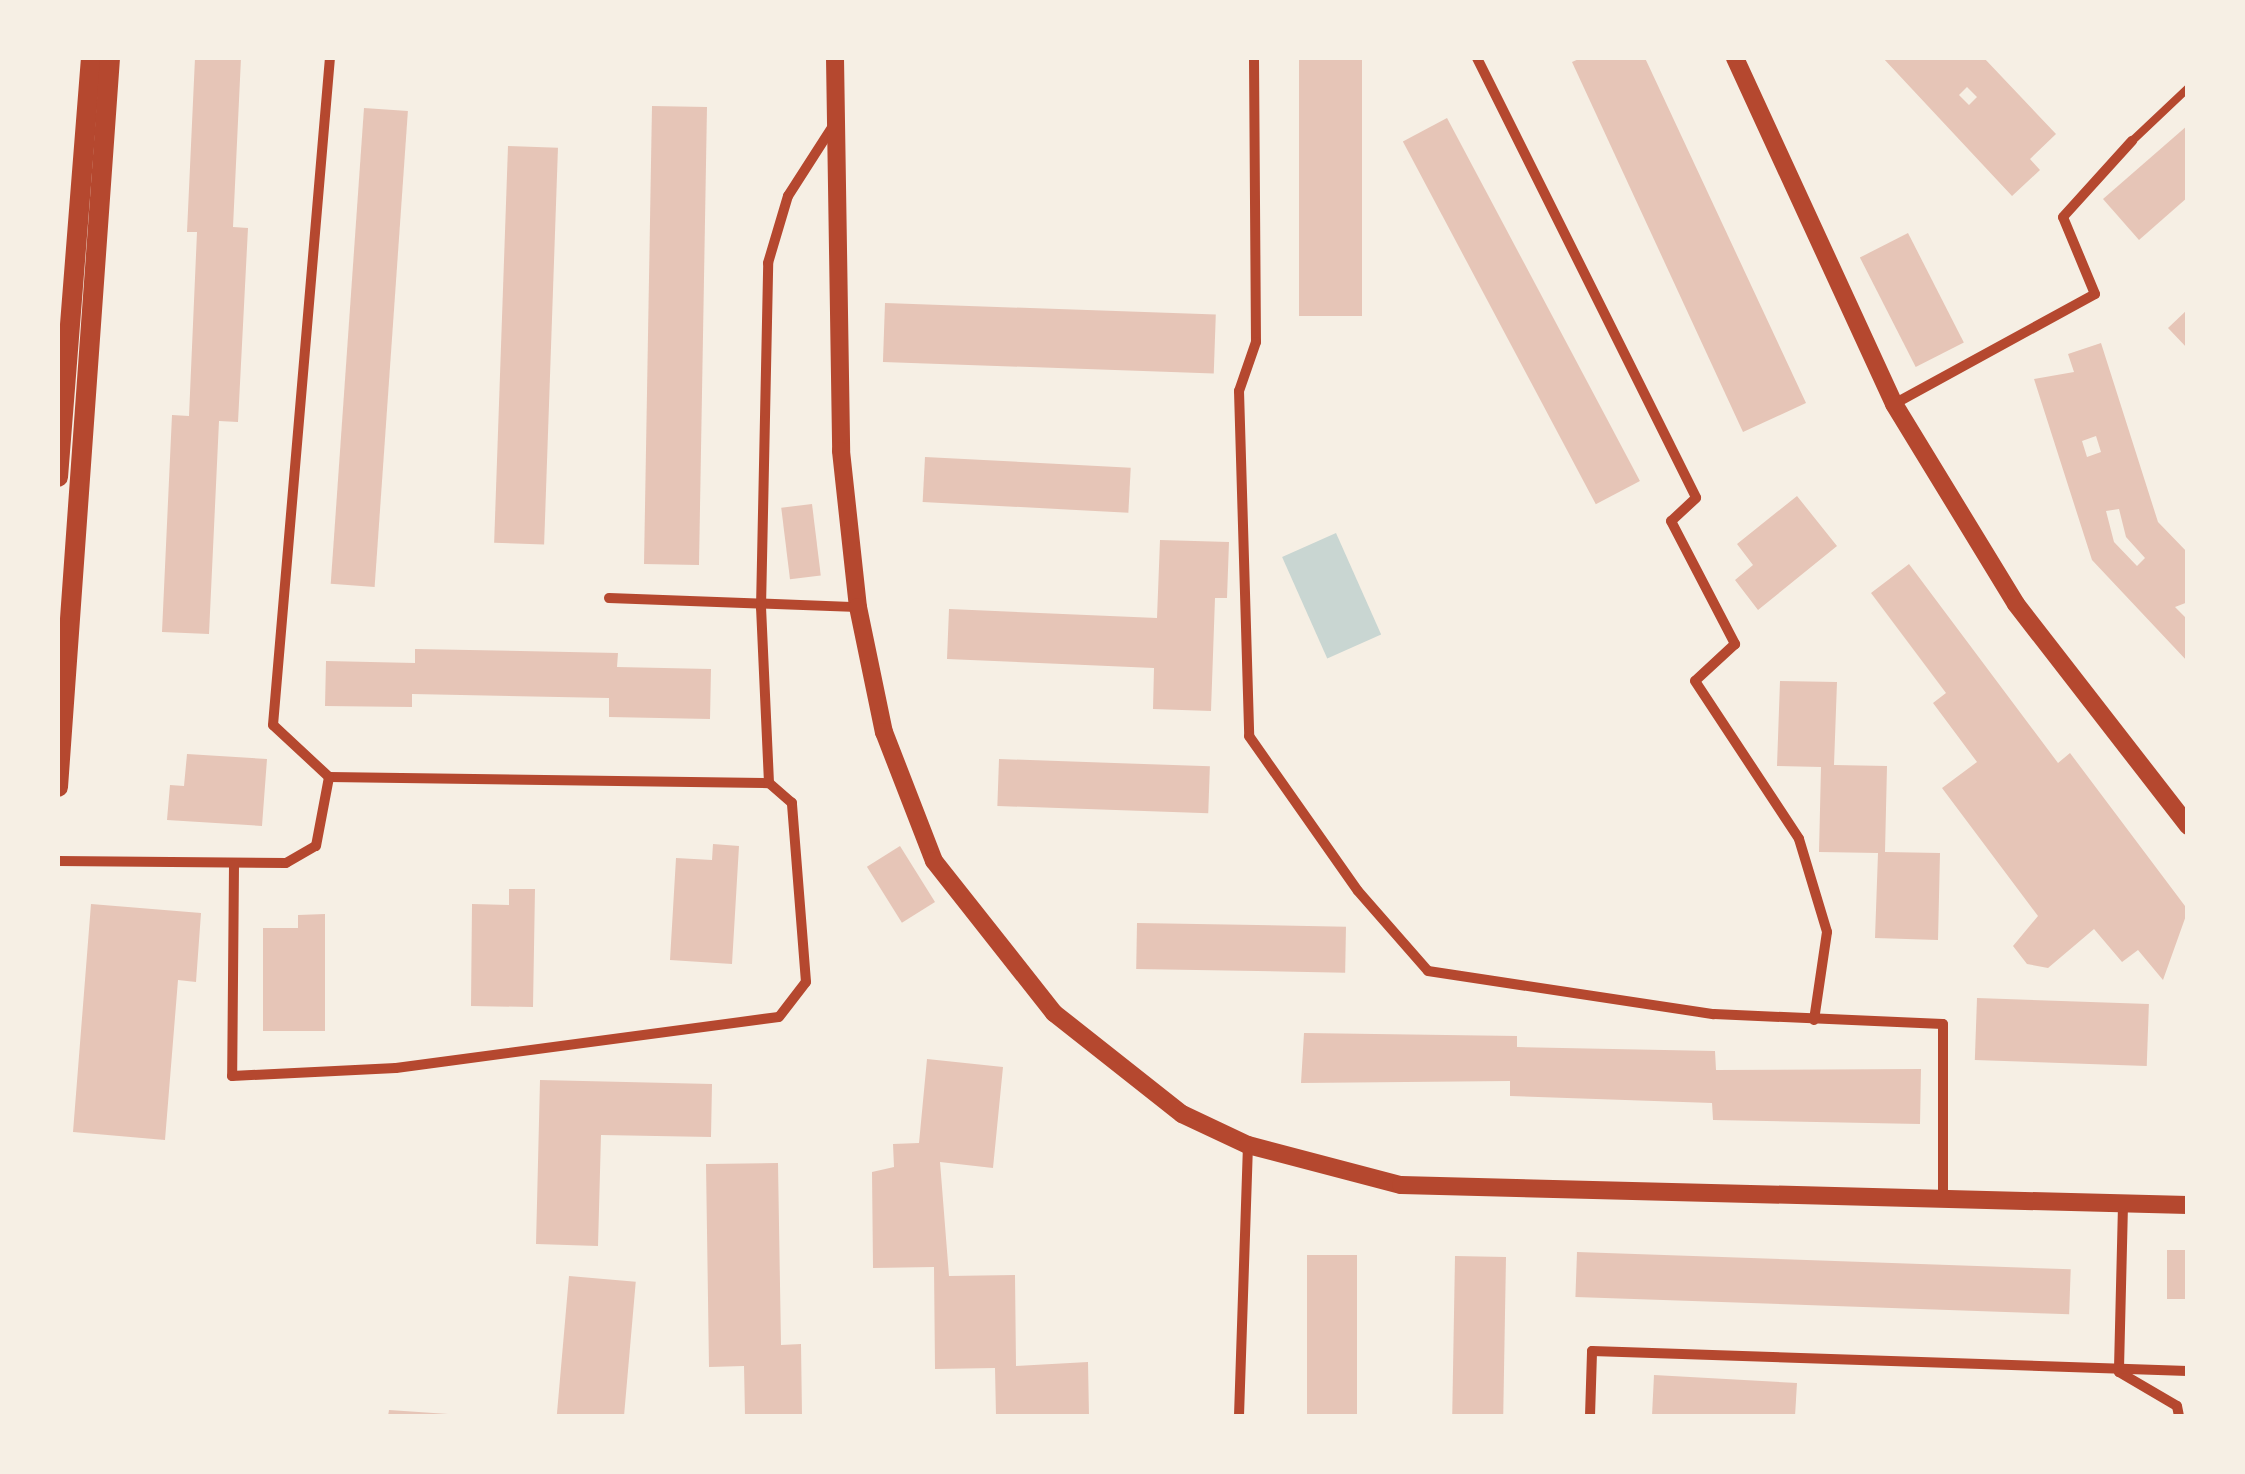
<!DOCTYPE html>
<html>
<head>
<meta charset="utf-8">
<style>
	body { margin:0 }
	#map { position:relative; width:2245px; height:1474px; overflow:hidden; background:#f6efe4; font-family:"Archivo Narrow",sans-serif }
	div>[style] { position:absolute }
	.water>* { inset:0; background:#c9d6d2; transform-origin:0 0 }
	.building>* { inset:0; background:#e6c5b7; transform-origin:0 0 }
	.service>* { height:8px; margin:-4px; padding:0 4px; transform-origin:4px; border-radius:4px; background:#b5482f }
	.minor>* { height:10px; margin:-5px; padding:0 5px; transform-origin:5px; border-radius:5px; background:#b5482f }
	.tertiary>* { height:18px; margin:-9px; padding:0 9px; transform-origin:9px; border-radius:9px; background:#b5482f }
	.secondary>* { height:20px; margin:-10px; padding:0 10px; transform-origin:10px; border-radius:10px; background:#b5482f }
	span { translate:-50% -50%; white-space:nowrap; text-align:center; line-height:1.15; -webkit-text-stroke:9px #f6efe4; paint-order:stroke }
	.frame { position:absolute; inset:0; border:60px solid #f6efe4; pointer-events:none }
</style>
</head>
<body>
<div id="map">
	<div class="water">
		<div style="left:1336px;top:533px;width:111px;height:59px;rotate:66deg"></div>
	</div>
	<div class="building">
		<div style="clip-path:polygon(195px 58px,241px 58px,233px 227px,248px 228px,238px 422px,219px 421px,209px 634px,162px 632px,172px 415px,189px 416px,197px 232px,187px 232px)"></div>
		<div style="left:1299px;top:58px;width:63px;height:258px"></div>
		<div style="clip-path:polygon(1581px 58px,1645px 58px,1806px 403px,1743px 432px,1572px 62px)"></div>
		<div style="clip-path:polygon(evenodd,1883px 58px,1984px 58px,2056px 134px,2030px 159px,2040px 170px,2012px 196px,1883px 58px,1967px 87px,1977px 97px,1969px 105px,1959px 95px,1967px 87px)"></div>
		<div style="left:652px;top:106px;width:55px;height:458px;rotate:1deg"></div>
		<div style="left:364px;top:108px;width:44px;height:477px;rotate:4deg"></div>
		<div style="left:1447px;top:118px;width:411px;height:50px;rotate:62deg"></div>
		<div style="clip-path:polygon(2188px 125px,2188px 197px,2139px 240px,2103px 199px)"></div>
		<div style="left:508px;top:146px;width:50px;height:397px;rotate:2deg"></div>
		<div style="left:1908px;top:233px;width:123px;height:54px;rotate:63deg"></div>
		<div style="left:885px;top:303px;width:331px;height:59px;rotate:2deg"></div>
		<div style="clip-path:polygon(2188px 309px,2188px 349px,2168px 328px)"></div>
		<div style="clip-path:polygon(evenodd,2101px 343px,2158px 522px,2188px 553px,2188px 602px,2175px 607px,2188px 620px,2188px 662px,2092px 560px,2034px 379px,2074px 372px,2068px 354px,2101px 343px,2096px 436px,2101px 452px,2087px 457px,2082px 441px,2096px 436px,2101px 343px,2119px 509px,2126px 537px,2145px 558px,2137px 566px,2114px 542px,2106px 511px,2119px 509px)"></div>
		<div style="left:925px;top:457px;width:206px;height:45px;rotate:3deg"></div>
		<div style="clip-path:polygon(1797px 496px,1837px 546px,1758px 610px,1735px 580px,1753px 565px,1737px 544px)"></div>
		<div style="left:812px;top:504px;width:72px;height:31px;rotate:83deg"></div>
		<div style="clip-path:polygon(1160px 540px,1229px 542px,1227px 598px,1215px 598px,1211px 711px,1153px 709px,1154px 668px,947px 659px,949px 609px,1157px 618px)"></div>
		<div style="clip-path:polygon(1909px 564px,2058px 763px,2070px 753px,2188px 910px,2163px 980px,2138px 950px,2122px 962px,2094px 929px,2048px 968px,2027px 964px,2013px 946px,2038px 916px,1942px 788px,1977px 762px,1933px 703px,1946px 693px,1871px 593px)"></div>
		<div style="clip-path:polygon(415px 649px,618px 653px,617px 667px,711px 669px,710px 719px,609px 717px,609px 698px,412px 694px,412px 707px,325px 706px,326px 661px,415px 663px)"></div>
		<div style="clip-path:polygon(1780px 681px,1837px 682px,1834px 765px,1887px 766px,1885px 852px,1940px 853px,1938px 940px,1875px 938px,1878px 853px,1819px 852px,1821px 767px,1777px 766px)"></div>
		<div style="clip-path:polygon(187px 754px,267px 759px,262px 826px,167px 820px,170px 785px,184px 786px)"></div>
		<div style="left:999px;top:759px;width:211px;height:47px;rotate:2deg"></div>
		<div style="clip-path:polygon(713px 844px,739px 846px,732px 964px,670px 960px,676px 858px,712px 860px)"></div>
		<div style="left:900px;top:846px;width:66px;height:39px;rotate:58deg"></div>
		<div style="clip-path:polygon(509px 889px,535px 889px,533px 1007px,471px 1006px,472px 904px,509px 905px)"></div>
		<div style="clip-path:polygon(91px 904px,201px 913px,196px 982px,178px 980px,165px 1140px,73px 1132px)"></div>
		<div style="clip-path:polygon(325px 914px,325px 1031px,263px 1031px,263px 928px,298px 928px,298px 915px)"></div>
		<div style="left:1137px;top:923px;width:209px;height:46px;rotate:1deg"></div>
		<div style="left:1977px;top:998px;width:172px;height:62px;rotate:2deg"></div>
		<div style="clip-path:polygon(1304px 1033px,1517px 1036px,1517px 1047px,1715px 1051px,1716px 1070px,1921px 1069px,1920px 1124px,1713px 1120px,1712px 1103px,1510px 1096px,1510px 1081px,1301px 1083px)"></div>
		<div style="clip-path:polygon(927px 1059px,1003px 1067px,993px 1168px,940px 1162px,949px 1276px,1015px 1275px,1016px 1366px,1088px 1362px,1089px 1416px,996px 1416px,995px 1368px,935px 1369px,934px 1267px,873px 1268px,872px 1172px,894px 1167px,893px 1144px,919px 1143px)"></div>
		<div style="clip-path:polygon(540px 1080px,712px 1084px,711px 1137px,601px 1135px,598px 1246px,536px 1244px)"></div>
		<div style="clip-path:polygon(778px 1163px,781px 1345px,801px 1344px,802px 1416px,745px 1416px,744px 1366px,709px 1367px,706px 1164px)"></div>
		<div style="left:2167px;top:1250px;width:21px;height:49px"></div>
		<div style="left:1577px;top:1252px;width:494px;height:45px;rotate:2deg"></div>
		<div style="left:1357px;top:1255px;width:161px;height:50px;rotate:90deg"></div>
		<div style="left:1455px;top:1256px;width:51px;height:160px;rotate:1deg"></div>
		<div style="left:569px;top:1276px;width:67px;height:141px;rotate:5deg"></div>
		<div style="clip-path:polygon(1654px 1375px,1797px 1383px,1795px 1416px,1652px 1416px)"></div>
		<div style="clip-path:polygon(389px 1410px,448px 1414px,448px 1416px,388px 1416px)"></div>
	</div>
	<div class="service">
		<div style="left:2132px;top:141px;width:77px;rotate:-43.4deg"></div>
	</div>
	<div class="minor">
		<div style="left:1254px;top:58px;width:284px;rotate:89.6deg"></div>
		<div style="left:1256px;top:342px;width:52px;rotate:109.1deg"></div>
		<div style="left:1239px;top:391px;width:345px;rotate:88.3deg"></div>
		<div style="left:1249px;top:736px;width:189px;rotate:54.9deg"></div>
		<div style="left:1358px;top:891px;width:106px;rotate:48.8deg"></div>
		<div style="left:1428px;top:971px;width:289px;rotate:8.6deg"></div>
		<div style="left:1714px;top:1014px;width:229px;rotate:2.5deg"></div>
		<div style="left:1943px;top:1024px;width:175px;rotate:90deg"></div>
		<div style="left:1477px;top:58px;width:491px;rotate:63.5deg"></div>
		<div style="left:1696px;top:498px;width:34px;rotate:137deg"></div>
		<div style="left:1671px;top:521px;width:139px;rotate:62.5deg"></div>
		<div style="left:1735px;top:644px;width:54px;rotate:137.2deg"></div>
		<div style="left:1695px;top:681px;width:189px;rotate:56.6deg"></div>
		<div style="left:1799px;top:839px;width:97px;rotate:73.2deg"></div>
		<div style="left:1827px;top:932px;width:89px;rotate:98.4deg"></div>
		<div style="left:1894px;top:404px;width:229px;rotate:-28.7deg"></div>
		<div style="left:2095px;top:294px;width:83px;rotate:-112.6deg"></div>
		<div style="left:2063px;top:217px;width:103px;rotate:-47.8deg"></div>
		<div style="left:609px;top:598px;width:249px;rotate:2.1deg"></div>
		<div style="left:329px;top:777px;width:440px;rotate:0.8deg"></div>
		<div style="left:769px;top:783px;width:175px;rotate:-92.6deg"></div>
		<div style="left:761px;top:608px;width:345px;rotate:-88.8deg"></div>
		<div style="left:768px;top:263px;width:70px;rotate:-73.4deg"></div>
		<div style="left:788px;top:196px;width:83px;rotate:-57.3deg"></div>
		<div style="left:58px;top:861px;width:228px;rotate:0.5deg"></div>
		<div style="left:286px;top:863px;width:34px;rotate:-30deg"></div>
		<div style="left:316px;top:846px;width:70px;rotate:-79.3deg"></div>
		<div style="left:329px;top:777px;width:76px;rotate:-137.1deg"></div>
		<div style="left:273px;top:725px;width:669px;rotate:-85.12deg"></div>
		<div style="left:234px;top:865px;width:211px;rotate:90.5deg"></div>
		<div style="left:232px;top:1076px;width:164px;rotate:-2.8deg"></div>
		<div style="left:396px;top:1068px;width:386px;rotate:-7.6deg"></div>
		<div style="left:779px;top:1017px;width:44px;rotate:-52.4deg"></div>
		<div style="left:806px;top:982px;width:180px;rotate:-94.5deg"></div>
		<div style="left:792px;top:803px;width:30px;rotate:-139deg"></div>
		<div style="left:2123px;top:1205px;width:167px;rotate:91.4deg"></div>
		<div style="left:2119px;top:1372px;width:67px;rotate:30.4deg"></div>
		<div style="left:2177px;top:1406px;width:10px;rotate:79deg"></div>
		<div style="left:1239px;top:1416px;width:271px;rotate:-88.1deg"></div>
		<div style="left:1590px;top:1416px;width:65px;rotate:-88.2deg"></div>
		<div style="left:1592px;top:1351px;width:596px;rotate:1.92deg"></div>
	</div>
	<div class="tertiary">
		<div style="left:835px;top:58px;width:393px;rotate:89.1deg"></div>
		<div style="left:841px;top:451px;width:157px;rotate:83.8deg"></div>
		<div style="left:858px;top:607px;width:128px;rotate:78.3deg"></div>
		<div style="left:884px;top:732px;width:138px;rotate:68.8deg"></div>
		<div style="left:934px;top:861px;width:194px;rotate:51.7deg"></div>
		<div style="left:1054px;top:1013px;width:163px;rotate:38.3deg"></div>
		<div style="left:1182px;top:1114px;width:73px;rotate:25.2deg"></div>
		<div style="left:1248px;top:1145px;width:158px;rotate:14.7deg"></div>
		<div style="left:1401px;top:1185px;width:787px;rotate:1.46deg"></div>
		<div style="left:1735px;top:58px;width:381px;rotate:65.3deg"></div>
		<div style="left:1894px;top:404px;width:234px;rotate:58.6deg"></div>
		<div style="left:2016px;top:604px;width:281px;rotate:52.2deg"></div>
	</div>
	<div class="secondary">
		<div style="left:58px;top:477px;width:420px;rotate:-85.5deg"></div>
		<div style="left:58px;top:787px;width:731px;rotate:-85.92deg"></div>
	</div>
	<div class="frame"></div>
</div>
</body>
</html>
